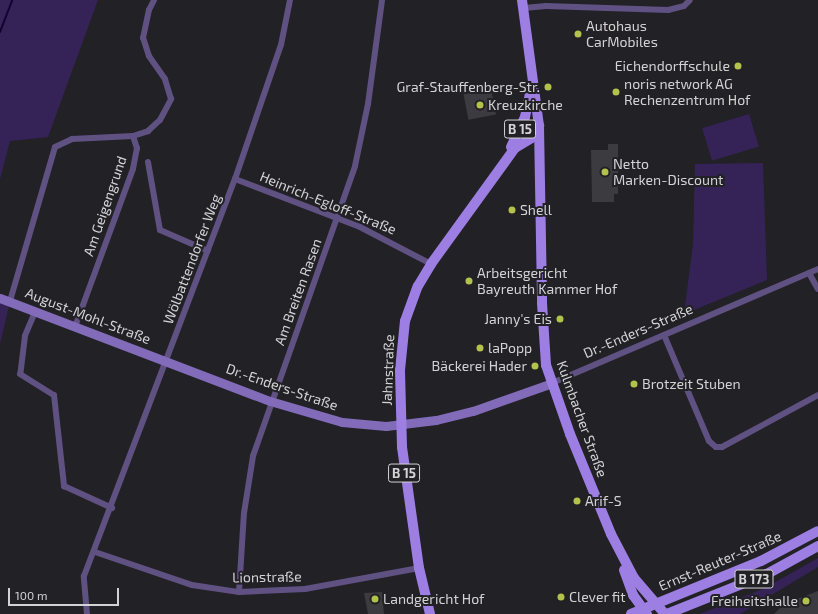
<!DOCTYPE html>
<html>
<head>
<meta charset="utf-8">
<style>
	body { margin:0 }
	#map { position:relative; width:818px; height:614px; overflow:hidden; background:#222125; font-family:"Exo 2",sans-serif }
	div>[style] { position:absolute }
	.green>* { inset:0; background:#352358; transform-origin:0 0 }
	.stream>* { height:2px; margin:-1px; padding:0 1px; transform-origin:1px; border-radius:1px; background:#140030 }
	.building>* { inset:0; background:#3c3b3f; transform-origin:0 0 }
	.minor>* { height:6px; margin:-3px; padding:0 3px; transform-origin:3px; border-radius:3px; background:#5f5182 }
	.secondary>* { height:9px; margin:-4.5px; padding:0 4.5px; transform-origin:4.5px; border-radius:4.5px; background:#826bb9 }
	.primary>* { height:10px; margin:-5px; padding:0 5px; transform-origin:5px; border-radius:5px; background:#9d7ee3 }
	.dots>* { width:11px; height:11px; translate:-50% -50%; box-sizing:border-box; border:2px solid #222125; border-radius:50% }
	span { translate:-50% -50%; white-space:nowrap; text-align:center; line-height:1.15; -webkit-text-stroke:4px #222125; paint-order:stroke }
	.shield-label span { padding:1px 3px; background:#222125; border:1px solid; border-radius:3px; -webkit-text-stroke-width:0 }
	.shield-label { font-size:13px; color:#d3d2d5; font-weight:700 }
	.poi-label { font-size:14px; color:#d3d2d5 }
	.left { translate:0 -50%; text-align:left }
	.right { translate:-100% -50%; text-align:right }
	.street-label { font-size:14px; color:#d3d2d5 }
	.scale { position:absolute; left:8px; top:588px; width:111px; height:18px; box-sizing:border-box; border:2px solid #d3d2d5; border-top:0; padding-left:5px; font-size:12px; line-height:14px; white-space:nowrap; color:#d3d2d5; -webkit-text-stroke:3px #222125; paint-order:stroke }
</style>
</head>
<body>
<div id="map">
	<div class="green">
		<div style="clip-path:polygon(0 0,98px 0,48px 137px,10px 141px,0 179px)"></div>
		<div style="left:749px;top:114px;width:34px;height:49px;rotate:73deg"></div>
		<div style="clip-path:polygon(763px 163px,767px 280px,684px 314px,693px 244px,695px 164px)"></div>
		<div style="clip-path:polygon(0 302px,9px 306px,0 344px)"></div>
		<div style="clip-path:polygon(818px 558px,818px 567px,740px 614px,700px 614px,765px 588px)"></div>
	</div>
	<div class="stream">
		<div style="left:0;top:32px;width:34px;rotate:-69deg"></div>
	</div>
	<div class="building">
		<div style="left:491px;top:89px;width:26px;height:28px;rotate:79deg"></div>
		<div style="clip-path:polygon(608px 144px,618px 144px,618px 194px,614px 194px,614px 202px,592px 202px,591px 150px,608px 150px)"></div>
		<div style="clip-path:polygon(818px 591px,818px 614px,774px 614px,784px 604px)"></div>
		<div style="clip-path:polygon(382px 592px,384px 614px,368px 614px,364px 593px)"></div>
	</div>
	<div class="minor">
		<div style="left:524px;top:8px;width:22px;rotate:-5deg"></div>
		<div style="left:546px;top:6px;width:122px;rotate:1.9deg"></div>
		<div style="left:668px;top:10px;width:16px;rotate:-14deg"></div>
		<div style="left:684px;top:6px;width:8px;rotate:-45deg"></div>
		<div style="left:133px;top:136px;width:16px;rotate:-18deg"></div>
		<div style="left:148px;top:131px;width:16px;rotate:-43deg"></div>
		<div style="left:160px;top:120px;width:24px;rotate:-62deg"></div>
		<div style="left:171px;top:99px;width:21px;rotate:-107deg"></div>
		<div style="left:165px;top:79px;width:28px;rotate:-125deg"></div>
		<div style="left:149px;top:56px;width:19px;rotate:-108deg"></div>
		<div style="left:143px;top:38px;width:29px;rotate:-78deg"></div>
		<div style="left:149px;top:10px;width:11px;rotate:-63deg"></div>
		<div style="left:148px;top:162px;width:69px;rotate:80deg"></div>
		<div style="left:160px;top:230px;width:52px;rotate:23.6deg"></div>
		<div style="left:235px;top:179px;width:134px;rotate:21deg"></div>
		<div style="left:360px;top:227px;width:80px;rotate:27.5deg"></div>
		<div style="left:809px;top:273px;width:18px;rotate:61deg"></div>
		<div style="left:10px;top:301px;width:160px;rotate:-73.7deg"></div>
		<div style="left:55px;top:147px;width:19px;rotate:-25deg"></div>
		<div style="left:72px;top:139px;width:61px;rotate:-2.8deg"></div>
		<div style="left:133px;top:136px;width:13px;rotate:72deg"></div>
		<div style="left:137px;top:148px;width:21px;rotate:101deg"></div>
		<div style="left:133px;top:169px;width:168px;rotate:110.2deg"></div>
		<div style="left:35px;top:312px;width:26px;rotate:113deg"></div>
		<div style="left:25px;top:336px;width:38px;rotate:97deg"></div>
		<div style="left:20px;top:374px;width:40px;rotate:32deg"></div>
		<div style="left:54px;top:395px;width:92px;rotate:83.7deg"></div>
		<div style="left:64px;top:486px;width:53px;rotate:24.6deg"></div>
		<div style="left:664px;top:335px;width:115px;rotate:67deg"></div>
		<div style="left:709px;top:441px;width:9px;rotate:41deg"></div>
		<div style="left:716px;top:447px;width:6px"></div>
		<div style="left:722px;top:447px;width:109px;rotate:-28.4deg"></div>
		<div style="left:552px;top:383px;width:289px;rotate:-23.2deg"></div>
		<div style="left:95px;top:552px;width:102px;rotate:18.8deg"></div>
		<div style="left:192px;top:585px;width:48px;rotate:8.5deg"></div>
		<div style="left:239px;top:592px;width:66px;rotate:-2.6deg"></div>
		<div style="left:305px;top:589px;width:116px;rotate:-10.4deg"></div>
		<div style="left:239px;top:592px;width:79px;rotate:-86.4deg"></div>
		<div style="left:244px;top:513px;width:58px;rotate:-81deg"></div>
		<div style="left:253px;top:456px;width:307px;rotate:-70.6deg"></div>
		<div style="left:355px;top:166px;width:63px;rotate:-78.2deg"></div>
		<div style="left:368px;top:104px;width:105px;rotate:-82.3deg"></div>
		<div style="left:87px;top:614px;width:38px;rotate:-95deg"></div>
		<div style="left:84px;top:576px;width:425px;rotate:-69.2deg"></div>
		<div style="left:235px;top:179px;width:142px;rotate:-71.1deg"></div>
		<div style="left:281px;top:45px;width:46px;rotate:-78.7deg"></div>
	</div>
	<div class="secondary">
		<div style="left:0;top:298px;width:289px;rotate:20.9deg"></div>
		<div style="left:270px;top:401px;width:75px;rotate:16.3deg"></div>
		<div style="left:342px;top:422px;width:44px;rotate:5.2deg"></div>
		<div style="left:386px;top:426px;width:50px;rotate:-6.8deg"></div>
		<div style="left:436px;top:420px;width:38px;rotate:-14deg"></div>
		<div style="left:473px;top:411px;width:84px;rotate:-19.5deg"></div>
	</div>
	<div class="primary">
		<div style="left:522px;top:0;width:127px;rotate:82.3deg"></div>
		<div style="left:539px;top:126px;width:177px;rotate:89deg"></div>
		<div style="left:542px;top:303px;width:62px;rotate:86.3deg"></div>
		<div style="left:546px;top:365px;width:73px;rotate:70.8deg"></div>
		<div style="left:570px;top:434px;width:108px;rotate:67.7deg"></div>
		<div style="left:611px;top:534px;width:50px;rotate:62.4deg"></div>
		<div style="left:634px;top:578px;width:48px;rotate:49.3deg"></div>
		<div style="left:511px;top:147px;width:33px;rotate:-65deg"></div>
		<div style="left:525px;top:117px;width:33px;rotate:-78deg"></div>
		<div style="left:624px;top:570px;width:27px;rotate:70deg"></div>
		<div style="left:633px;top:595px;width:24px;rotate:54deg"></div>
		<div style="left:430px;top:614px;width:47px;rotate:-103.4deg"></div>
		<div style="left:419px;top:568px;width:122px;rotate:-98deg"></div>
		<div style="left:402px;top:447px;width:77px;rotate:-91.5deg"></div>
		<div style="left:400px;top:370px;width:49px;rotate:-84.2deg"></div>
		<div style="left:405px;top:321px;width:37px;rotate:-70deg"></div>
		<div style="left:418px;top:286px;width:26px;rotate:-59deg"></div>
		<div style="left:431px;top:264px;width:143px;rotate:-54.1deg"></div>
		<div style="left:515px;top:148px;width:21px;rotate:-31deg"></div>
		<div style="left:533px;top:137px;width:13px;rotate:-61deg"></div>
		<div style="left:631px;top:614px;width:140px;rotate:-22.2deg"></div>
		<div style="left:761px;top:561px;width:64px;rotate:-27.8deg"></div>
		<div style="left:667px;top:614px;width:108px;rotate:-21.8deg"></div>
		<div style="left:767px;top:574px;width:58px;rotate:-28.8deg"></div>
	</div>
	<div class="dots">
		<div style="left:578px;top:34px;background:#b2c34c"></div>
		<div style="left:738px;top:66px;background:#b2c34c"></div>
		<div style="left:548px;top:87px;background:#b2c34c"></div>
		<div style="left:616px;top:92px;background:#b2c34c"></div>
		<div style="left:480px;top:105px;background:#b2c34c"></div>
		<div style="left:605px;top:172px;background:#b2c34c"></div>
		<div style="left:512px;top:210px;background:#b2c34c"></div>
		<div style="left:469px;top:281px;background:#b2c34c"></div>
		<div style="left:560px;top:319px;background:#b2c34c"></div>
		<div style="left:480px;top:348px;background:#b2c34c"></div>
		<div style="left:535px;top:366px;background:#b2c34c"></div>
		<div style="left:634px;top:384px;background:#b2c34c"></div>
		<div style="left:577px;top:501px;background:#b2c34c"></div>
		<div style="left:561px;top:597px;background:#b2c34c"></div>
		<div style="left:375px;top:599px;background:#b2c34c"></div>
		<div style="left:806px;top:601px;background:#b2c34c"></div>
	</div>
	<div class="shield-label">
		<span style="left:520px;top:129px">B 15</span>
		<span style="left:404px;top:473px">B 15</span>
		<span style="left:754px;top:579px">B 173</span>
	</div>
	<div class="poi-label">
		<span class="left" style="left:586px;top:34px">Autohaus<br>CarMobiles</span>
		<span class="right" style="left:730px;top:66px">Eichendorffschule</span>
		<span class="left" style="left:624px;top:92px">noris network AG<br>Rechenzentrum Hof</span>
		<span class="right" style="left:540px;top:87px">Graf-Stauffenberg-Str.</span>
		<span class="left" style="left:488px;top:105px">Kreuzkirche</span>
		<span class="left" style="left:613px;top:172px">Netto<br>Marken-Discount</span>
		<span class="left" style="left:520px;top:210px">Shell</span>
		<span class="left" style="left:477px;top:281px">Arbeitsgericht<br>Bayreuth Kammer Hof</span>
		<span class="right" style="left:552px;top:319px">Janny's Eis</span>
		<span class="left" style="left:488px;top:348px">laPopp</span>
		<span class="right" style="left:527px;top:366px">Bäckerei Hader</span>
		<span class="left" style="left:642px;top:384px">Brotzeit Stuben</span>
		<span class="left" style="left:585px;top:501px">Arif-S</span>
		<span class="left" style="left:569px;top:597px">Clever fit</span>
		<span class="left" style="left:383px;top:599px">Landgericht Hof</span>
		<span class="right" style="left:798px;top:601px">Freiheitshalle</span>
	</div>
	<div class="street-label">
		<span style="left:328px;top:203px;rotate:22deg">Heinrich-Egloff-Straße</span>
		<span style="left:105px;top:206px;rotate:-71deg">Am Geigengrund</span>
		<span style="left:192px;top:259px;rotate:-69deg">Wölbattendorfer Weg</span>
		<span style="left:298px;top:292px;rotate:-70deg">Am Breiten Rasen</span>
		<span style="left:88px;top:316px;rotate:21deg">August-Mohl-Straße</span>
		<span style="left:638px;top:331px;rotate:-23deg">Dr.-Enders-Straße</span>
		<span style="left:388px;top:370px;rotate:-88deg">Jahnstraße</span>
		<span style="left:282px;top:387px;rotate:19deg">Dr.-Enders-Straße</span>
		<span style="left:582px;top:419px;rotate:70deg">Kulmbacher Straße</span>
		<span style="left:720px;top:561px;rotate:-23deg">Ernst-Reuter-Straße</span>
		<span style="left:267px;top:577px;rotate:-1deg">Lionstraße</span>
	</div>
	<div class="scale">100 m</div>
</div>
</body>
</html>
